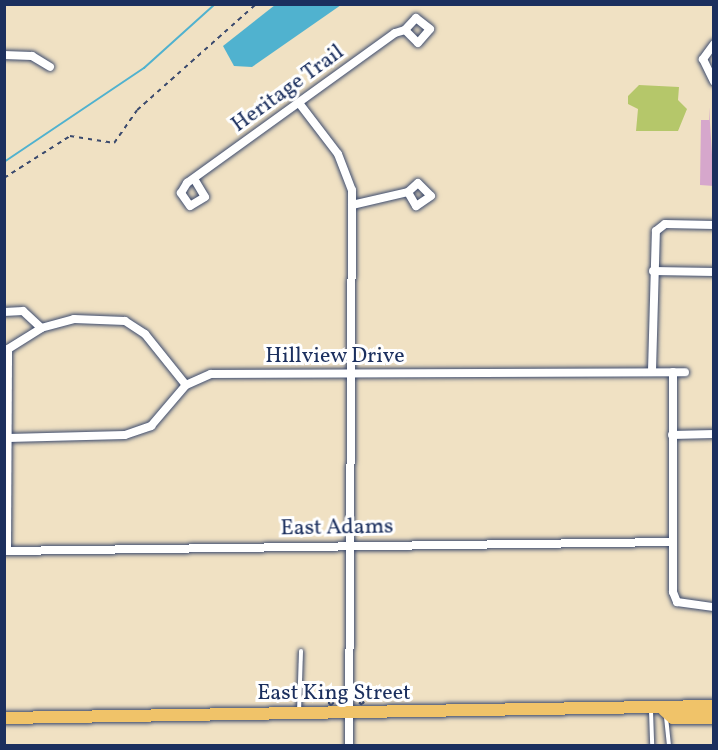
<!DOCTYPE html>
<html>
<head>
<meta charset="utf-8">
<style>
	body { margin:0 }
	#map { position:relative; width:718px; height:750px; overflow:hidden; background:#f0e1c3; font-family:Vollkorn,serif }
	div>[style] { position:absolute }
	.green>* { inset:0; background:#b5c76a }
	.water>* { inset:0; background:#50b2cf }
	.stream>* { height:2px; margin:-1px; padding:0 1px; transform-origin:1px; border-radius:1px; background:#50b2cf }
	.building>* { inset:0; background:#d6a7cc }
	.path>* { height:1.5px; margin-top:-0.75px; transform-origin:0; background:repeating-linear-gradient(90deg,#3b4a6d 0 4.5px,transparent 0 9px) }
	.roads { filter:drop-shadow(0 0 2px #3b4a6d) drop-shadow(0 0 2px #3b4a6d) }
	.service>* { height:4px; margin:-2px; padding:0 2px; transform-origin:2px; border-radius:2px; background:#fff }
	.minor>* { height:8px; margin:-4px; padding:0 4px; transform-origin:4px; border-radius:4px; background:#fff }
	.primary>* { height:12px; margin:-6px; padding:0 6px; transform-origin:6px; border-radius:6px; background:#f0c369 }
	span { translate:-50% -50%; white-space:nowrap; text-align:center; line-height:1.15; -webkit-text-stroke:6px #fff; paint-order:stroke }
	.street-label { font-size:22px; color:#1b2f5e }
	.frame { position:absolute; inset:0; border:6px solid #1b2f5e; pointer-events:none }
</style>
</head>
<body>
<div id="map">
	<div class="green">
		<div style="clip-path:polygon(639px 85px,679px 87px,678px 100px,687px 109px,678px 131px,636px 131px,638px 109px,628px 104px,628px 96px)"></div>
	</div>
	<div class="water">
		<div style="clip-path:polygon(275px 5px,341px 5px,252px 67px,234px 66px,223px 46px)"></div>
	</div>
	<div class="stream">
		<div style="left:4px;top:162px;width:169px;rotate:-33.9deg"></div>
		<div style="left:144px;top:68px;width:96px;rotate:-42deg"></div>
	</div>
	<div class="building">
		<div style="clip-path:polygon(709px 107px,714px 186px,700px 185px,701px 120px,709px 120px)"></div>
	</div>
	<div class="path">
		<div style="left:4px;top:178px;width:78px;rotate:-32.5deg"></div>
		<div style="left:70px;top:136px;width:45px;rotate:9deg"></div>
		<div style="left:114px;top:143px;width:40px;rotate:-55.1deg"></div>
		<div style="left:137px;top:110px;width:159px;rotate:-41.7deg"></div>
		<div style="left:331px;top:700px;width:4px;rotate:45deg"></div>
		<div style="left:334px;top:703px;width:4px;rotate:135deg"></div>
		<div style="left:331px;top:706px;width:4px;rotate:-135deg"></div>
		<div style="left:328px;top:703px;width:4px;rotate:-45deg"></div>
		<div style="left:362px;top:700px;width:4px;rotate:56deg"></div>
		<div style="left:364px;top:703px;width:4px;rotate:146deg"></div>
		<div style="left:361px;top:705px;width:3px;rotate:-135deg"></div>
		<div style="left:359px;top:703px;width:4px;rotate:-45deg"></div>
	</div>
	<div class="roads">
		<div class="service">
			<div style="left:651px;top:711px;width:35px;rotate:88deg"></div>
			<div style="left:299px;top:712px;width:61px;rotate:-88.1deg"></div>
			<div style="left:666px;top:717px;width:29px;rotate:84deg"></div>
		</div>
		<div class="minor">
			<div style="left:714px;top:44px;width:19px;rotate:126deg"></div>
			<div style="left:703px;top:59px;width:25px;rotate:64deg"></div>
			<div style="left:4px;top:55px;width:28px;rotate:2deg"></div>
			<div style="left:32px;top:56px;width:21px;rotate:31deg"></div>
			<div style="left:299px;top:103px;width:64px;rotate:52.6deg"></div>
			<div style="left:338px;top:154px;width:39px;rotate:69deg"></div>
			<div style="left:352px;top:190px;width:556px;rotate:90.31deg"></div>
			<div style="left:196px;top:182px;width:17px;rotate:59deg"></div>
			<div style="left:205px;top:197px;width:17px;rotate:149deg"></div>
			<div style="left:190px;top:206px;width:16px;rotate:-125deg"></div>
			<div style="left:181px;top:193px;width:12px;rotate:-59deg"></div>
			<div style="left:187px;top:183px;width:256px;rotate:-35.8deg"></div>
			<div style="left:395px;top:33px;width:10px;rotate:-17deg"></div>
			<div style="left:405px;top:30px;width:18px;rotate:45deg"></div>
			<div style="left:418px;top:43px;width:18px;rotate:-49deg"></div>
			<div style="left:430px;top:29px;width:18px;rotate:-142deg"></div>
			<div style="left:416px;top:18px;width:16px;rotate:133deg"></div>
			<div style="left:352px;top:205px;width:57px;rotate:-13.1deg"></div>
			<div style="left:408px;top:192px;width:13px;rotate:-42deg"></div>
			<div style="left:418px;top:183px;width:18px;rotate:45deg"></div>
			<div style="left:431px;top:196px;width:18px;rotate:146deg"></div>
			<div style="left:416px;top:206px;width:16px;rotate:-120deg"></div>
			<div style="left:653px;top:271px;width:61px;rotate:0.9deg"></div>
			<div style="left:4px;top:312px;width:19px;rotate:-3deg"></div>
			<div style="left:23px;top:311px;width:25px;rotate:43deg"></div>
			<div style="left:8px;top:349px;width:39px;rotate:-32deg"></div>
			<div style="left:41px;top:328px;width:34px;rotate:-15deg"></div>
			<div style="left:74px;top:319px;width:51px;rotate:2.2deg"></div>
			<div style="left:125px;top:321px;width:24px;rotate:33deg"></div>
			<div style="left:145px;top:334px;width:65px;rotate:51.2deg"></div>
			<div style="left:652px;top:371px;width:140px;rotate:-88.4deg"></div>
			<div style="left:656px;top:231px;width:11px;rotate:-38deg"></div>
			<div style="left:665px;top:224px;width:49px;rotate:1.2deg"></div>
			<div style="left:673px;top:372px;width:220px;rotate:90deg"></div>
			<div style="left:673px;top:592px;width:11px;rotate:68deg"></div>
			<div style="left:677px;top:602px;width:37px;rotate:8deg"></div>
			<div style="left:672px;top:435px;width:42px;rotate:-1.4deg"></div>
			<div style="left:8px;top:438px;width:117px;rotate:-1.5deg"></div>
			<div style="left:125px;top:435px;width:28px;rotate:-19deg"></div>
			<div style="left:151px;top:426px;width:54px;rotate:-49.5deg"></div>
			<div style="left:186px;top:385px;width:27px;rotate:-24deg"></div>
			<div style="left:211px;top:374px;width:474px;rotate:-0.2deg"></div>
			<div style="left:4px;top:551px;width:667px;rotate:-0.77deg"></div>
			<div style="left:7px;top:551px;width:202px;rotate:-89.7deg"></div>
		</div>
		<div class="primary">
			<div style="left:664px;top:710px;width:12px;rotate:42deg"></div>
			<div style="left:673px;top:718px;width:41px"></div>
			<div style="left:4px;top:718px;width:710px;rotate:-0.97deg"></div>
		</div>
	</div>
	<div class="street-label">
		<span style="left:288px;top:89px;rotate:-36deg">Heritage Trail</span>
		<span style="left:335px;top:357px">Hillview Drive</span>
		<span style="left:337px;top:528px;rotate:-1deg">East Adams</span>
		<span style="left:334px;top:694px">East King Street</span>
	</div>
	<div class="frame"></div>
</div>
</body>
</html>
